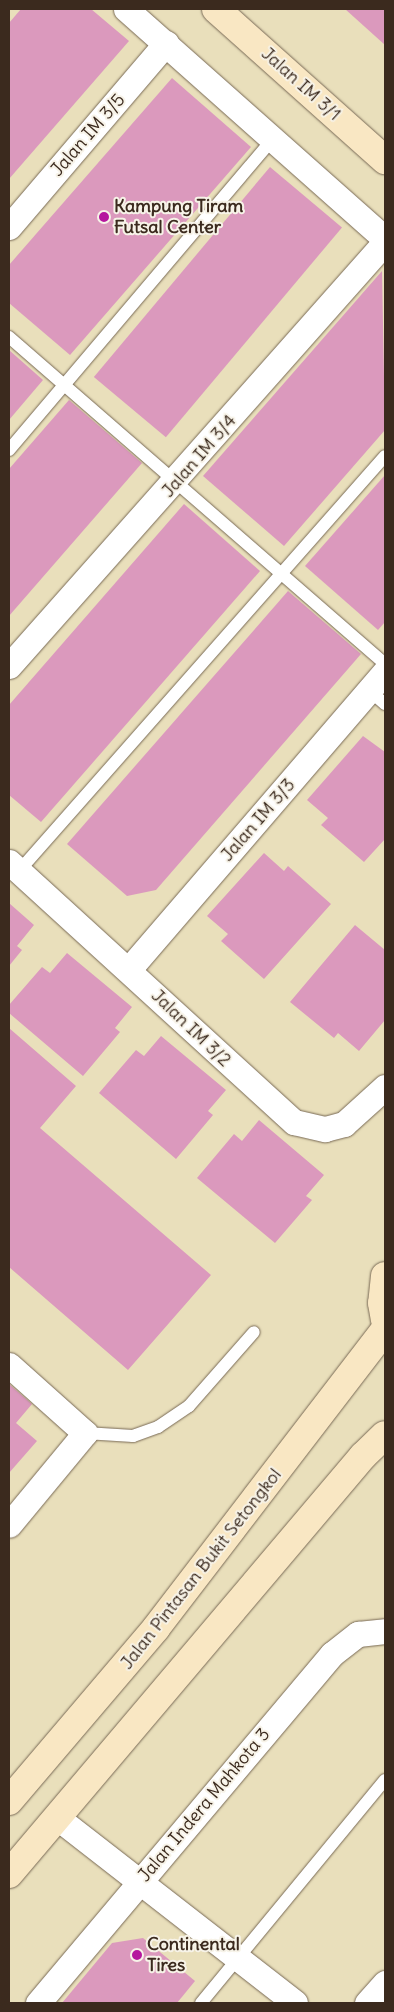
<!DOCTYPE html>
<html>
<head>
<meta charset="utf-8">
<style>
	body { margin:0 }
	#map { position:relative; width:394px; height:2012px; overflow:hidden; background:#e9dfbb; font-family:Delius,sans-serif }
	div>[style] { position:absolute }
	.building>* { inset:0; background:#db99bd; transform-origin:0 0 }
	.roads { filter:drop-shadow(0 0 1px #786955) drop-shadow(0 0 1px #786955) }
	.lane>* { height:12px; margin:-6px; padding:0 6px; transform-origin:6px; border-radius:6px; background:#fff }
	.street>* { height:25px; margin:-12.5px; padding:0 12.5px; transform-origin:12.5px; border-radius:12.5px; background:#fff }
	.secondary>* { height:28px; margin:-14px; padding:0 14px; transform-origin:14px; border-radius:14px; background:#f9e7c3 }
	.dots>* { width:14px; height:14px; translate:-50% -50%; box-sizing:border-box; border:2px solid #f7f3e8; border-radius:50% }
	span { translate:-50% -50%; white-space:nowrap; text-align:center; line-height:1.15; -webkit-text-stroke:4px #f7f3e8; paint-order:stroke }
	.street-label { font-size:18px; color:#3b2a1e }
	.poi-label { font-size:18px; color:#3b2a1e; font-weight:700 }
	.left { translate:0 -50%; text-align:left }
	.frame { position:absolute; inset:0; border:10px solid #3b2a1e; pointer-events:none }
</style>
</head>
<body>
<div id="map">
	<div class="building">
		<div style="clip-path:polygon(21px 9px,91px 9px,129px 41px,9px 179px,9px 23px)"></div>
		<div style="clip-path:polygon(345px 9px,385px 9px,385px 45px)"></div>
		<div style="clip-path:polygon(172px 78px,251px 147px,70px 355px,9px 303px,9px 265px)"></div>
		<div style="left:270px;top:167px;width:94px;height:274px;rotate:40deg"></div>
		<div style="clip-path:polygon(382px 271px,385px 430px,284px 546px,203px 476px)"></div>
		<div style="clip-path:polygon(9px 350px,43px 380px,9px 420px)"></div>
		<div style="clip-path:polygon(69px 400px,142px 463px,9px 616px,9px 469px)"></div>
		<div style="clip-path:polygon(385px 475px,385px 622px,378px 630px,305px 566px)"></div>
		<div style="clip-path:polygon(184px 504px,260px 571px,41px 822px,9px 795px,9px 705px)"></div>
		<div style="clip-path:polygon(288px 591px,361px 654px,156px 890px,127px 896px,67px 844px)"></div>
		<div style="clip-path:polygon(363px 736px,385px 752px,385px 839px,364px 862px,321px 825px,328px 818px,307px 800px)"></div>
		<div style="clip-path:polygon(264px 853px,284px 871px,288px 866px,331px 904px,264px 979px,221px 941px,228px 934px,207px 916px)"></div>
		<div style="clip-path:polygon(9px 903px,34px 925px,17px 946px,22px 950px,9px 966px)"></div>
		<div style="clip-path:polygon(355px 925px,385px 950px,385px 1020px,359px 1051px,338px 1033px,334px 1038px,290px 1002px)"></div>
		<div style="clip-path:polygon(67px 953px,132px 1007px,115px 1028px,120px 1032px,83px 1076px,9px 1013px,9px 1005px,42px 967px,50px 973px)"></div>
		<div style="clip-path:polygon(9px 1028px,76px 1086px,40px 1128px,211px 1275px,128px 1370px,9px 1267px)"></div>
		<div style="clip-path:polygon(161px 1036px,226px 1090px,208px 1111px,213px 1115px,176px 1159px,99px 1093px,136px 1050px,144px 1056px)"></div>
		<div style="clip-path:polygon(259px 1120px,324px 1175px,306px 1196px,312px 1200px,275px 1243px,197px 1178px,234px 1134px,242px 1141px)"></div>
		<div style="clip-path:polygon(9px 1384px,32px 1404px,16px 1423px,37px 1441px,9px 1473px)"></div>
		<div style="clip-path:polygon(143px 1938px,195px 1981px,177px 2003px,62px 2003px,112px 1943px)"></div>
	</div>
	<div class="roads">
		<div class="lane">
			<div style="left:9px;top:337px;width:498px;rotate:41deg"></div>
			<div style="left:9px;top:450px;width:409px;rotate:-49.7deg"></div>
			<div style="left:370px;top:691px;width:20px;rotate:41deg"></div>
			<div style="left:19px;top:871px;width:553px;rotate:-48.59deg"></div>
			<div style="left:85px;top:1433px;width:48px;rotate:3.6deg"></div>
			<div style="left:133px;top:1436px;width:27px;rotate:-20deg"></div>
			<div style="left:158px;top:1427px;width:37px;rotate:-34deg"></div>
			<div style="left:189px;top:1406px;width:98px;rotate:-48.7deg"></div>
			<div style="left:201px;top:2003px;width:289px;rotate:-50.5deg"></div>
		</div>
		<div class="street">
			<div style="left:126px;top:9px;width:346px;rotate:41.6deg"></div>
			<div style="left:9px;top:227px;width:242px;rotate:-49.5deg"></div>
			<div style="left:9px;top:666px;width:567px;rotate:-48.43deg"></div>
			<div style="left:9px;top:862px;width:386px;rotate:42.4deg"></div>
			<div style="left:294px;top:1122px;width:32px;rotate:13deg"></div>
			<div style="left:325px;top:1129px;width:20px;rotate:-15deg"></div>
			<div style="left:344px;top:1124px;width:55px;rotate:-42.1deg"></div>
			<div style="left:130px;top:968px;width:391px;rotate:-49.3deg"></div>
			<div style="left:9px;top:1365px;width:102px;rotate:41.8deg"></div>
			<div style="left:85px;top:1433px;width:119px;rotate:129.6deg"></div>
			<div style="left:59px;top:1819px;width:299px;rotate:37.9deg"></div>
			<div style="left:38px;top:2003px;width:456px;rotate:-49.9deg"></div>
			<div style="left:332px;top:1654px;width:33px;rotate:-38deg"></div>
			<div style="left:358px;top:1634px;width:27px;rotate:-6deg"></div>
			<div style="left:367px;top:2003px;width:27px;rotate:-48deg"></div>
		</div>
		<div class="secondary">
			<div style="left:216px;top:9px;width:227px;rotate:41.8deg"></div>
			<div style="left:385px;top:1276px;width:27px;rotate:96deg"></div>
			<div style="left:382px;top:1303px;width:17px;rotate:80deg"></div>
			<div style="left:9px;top:1801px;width:227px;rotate:-49.6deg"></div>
			<div style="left:156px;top:1628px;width:376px;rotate:-52.5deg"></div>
			<div style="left:9px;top:1874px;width:548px;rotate:-49.74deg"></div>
			<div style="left:363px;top:1456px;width:30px;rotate:-44deg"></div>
		</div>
	</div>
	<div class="dots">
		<div style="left:104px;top:217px;background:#b5179e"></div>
		<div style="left:137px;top:1955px;background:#b5179e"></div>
	</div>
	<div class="street-label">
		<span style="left:301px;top:84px;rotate:42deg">Jalan IM 3/1</span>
		<span style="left:88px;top:135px;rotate:-49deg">Jalan IM 3/5</span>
		<span style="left:199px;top:456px;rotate:-49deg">Jalan IM 3/4</span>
		<span style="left:258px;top:820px;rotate:-49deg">Jalan IM 3/3</span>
		<span style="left:191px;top:1028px;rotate:44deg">Jalan IM 3/2</span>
		<span style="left:201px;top:1569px;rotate:-52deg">Jalan Pintasan Bukit Setongkol</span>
		<span style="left:204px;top:1805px;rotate:-50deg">Jalan Indera Mahkota 3</span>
	</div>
	<div class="poi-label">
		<span class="left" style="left:114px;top:217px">Kampung Tiram<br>Futsal Center</span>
		<span class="left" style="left:147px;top:1955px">Continental<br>Tires</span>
	</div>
	<div class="frame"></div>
</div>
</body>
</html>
